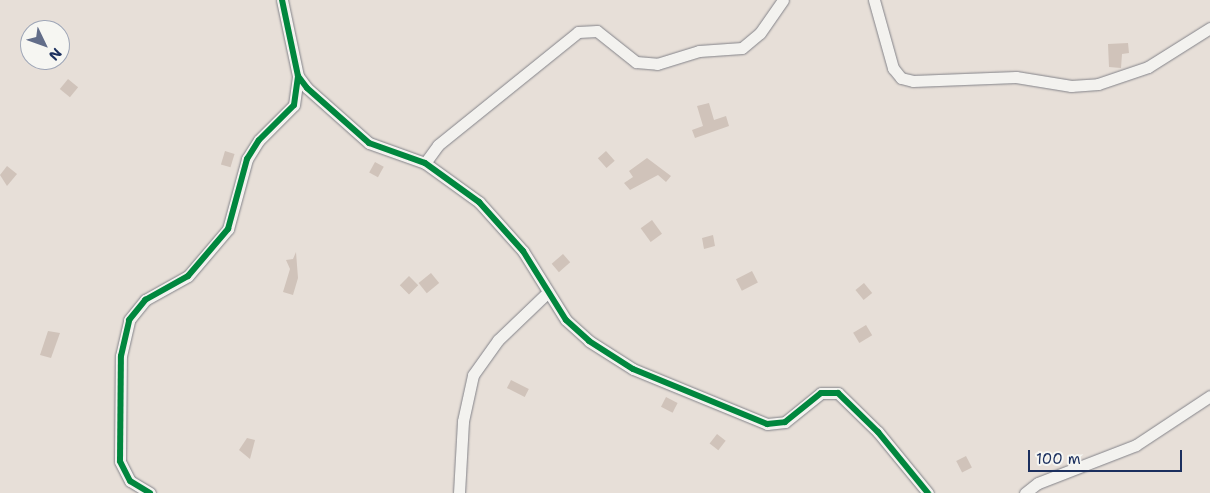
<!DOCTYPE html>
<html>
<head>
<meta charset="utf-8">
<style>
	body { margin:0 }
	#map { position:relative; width:1210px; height:493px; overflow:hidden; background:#e7dfd8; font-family:"Shantell Sans",sans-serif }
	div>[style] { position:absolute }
	.building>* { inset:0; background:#d0c3ba; transform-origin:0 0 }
	.roads { filter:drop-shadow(0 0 1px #838389) drop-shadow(0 0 1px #838389) }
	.minor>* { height:11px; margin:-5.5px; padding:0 5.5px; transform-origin:5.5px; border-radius:5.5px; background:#f3f2ef }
	.cycleway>* { height:6px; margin:-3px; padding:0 3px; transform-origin:3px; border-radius:3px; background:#00873e }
	span { translate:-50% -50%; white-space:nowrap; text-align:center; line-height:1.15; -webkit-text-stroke:4px #f6f6f2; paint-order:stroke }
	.north { position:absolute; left:20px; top:20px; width:50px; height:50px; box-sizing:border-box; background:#f6f6f2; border:1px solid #9ea6b7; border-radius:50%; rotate:132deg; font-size:14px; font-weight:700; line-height:20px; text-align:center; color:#1b2f5e }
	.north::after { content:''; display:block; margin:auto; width:18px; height:22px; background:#626d89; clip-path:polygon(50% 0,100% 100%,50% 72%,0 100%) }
	.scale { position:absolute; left:1028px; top:450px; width:154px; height:22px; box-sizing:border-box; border:2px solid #1b2f5e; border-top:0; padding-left:6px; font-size:15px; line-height:18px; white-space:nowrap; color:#1b2f5e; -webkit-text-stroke:4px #f6f6f2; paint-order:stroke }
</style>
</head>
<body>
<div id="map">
	<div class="building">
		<div style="clip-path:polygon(1128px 43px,1129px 53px,1122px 54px,1121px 68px,1109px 67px,1108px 44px)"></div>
		<div style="left:68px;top:79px;width:13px;height:13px;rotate:39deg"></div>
		<div style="clip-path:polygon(709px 103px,714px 120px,726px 116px,729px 126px,695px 138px,692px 130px,703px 126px,697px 106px)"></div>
		<div style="left:225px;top:151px;width:10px;height:14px;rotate:17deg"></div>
		<div style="left:606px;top:151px;width:13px;height:11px;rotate:48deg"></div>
		<div style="clip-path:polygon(647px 158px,671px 176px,666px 182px,658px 175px,630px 190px,624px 183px,633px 177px,629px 171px)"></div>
		<div style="left:375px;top:162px;width:10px;height:12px;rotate:29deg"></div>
		<div style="clip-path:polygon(7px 166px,17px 174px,7px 186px,0 175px)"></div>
		<div style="left:652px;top:220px;width:17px;height:14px;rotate:54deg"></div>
		<div style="clip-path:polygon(713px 235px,715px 246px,704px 249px,702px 238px)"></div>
		<div style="clip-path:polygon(296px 252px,298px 278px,293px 295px,283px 292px,290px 269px,286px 260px,293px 259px)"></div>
		<div style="left:563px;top:254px;width:11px;height:15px;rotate:49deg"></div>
		<div style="left:752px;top:271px;width:13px;height:18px;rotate:63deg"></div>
		<div style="left:431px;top:273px;width:13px;height:16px;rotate:51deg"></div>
		<div style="left:409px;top:276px;width:13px;height:13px;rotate:45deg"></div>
		<div style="left:864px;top:283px;width:13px;height:11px;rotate:51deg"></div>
		<div style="left:866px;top:325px;width:12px;height:15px;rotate:59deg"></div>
		<div style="clip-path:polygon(48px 331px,60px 333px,51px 358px,40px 355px)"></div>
		<div style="left:511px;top:380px;width:20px;height:9px;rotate:27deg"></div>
		<div style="left:666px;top:397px;width:13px;height:11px;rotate:27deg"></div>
		<div style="left:717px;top:434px;width:11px;height:12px;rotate:38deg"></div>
		<div style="clip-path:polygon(247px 438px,255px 440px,250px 459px,239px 450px)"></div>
		<div style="left:966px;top:456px;width:13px;height:11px;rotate:63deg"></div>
	</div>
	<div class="roads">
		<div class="minor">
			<div style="left:282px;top:0;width:78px;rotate:78.1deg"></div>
			<div style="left:298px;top:76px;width:15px;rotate:53deg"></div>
			<div style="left:307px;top:88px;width:83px;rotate:41.6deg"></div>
			<div style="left:369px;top:143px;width:59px;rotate:19.7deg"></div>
			<div style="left:425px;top:163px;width:67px;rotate:35.8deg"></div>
			<div style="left:479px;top:202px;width:66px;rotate:48.1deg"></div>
			<div style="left:523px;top:251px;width:81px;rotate:58.1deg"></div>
			<div style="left:566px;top:320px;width:31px;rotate:42deg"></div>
			<div style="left:589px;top:341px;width:52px;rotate:32.5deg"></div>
			<div style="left:633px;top:369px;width:145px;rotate:22.3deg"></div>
			<div style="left:767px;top:424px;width:18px;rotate:-6deg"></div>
			<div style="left:785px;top:422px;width:46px;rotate:-38.9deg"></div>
			<div style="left:821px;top:393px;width:17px"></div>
			<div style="left:838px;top:393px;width:56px;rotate:44.3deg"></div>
			<div style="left:878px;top:432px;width:79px;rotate:50.7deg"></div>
			<div style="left:874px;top:0;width:71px;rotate:74.4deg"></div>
			<div style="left:893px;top:68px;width:13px;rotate:51deg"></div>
			<div style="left:901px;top:78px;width:12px;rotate:14deg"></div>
			<div style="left:913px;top:81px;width:103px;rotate:-2.2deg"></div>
			<div style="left:1016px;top:77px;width:56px;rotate:9.3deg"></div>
			<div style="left:1071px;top:86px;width:27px;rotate:-4deg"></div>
			<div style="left:1098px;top:84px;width:53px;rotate:-18.8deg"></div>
			<div style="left:1148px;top:67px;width:73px;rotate:-32.2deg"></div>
			<div style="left:425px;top:163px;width:22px;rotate:-54deg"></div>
			<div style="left:438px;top:145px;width:180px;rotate:-38.9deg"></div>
			<div style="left:578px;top:32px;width:19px;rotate:-3deg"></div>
			<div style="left:597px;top:31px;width:50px;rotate:38.5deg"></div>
			<div style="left:636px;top:62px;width:21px;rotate:5deg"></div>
			<div style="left:657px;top:64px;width:44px;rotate:-17.2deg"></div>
			<div style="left:699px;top:51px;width:43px;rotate:-4deg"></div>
			<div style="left:742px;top:48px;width:23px;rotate:-40deg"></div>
			<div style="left:760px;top:33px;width:40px;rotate:-55.1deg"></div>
			<div style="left:150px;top:493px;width:23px;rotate:-149deg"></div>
			<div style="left:130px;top:481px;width:22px;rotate:-117deg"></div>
			<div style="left:120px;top:461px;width:105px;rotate:-89.5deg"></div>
			<div style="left:121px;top:356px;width:37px;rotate:-77deg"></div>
			<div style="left:129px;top:320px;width:26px;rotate:-51deg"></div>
			<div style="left:145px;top:300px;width:49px;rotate:-29.2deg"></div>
			<div style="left:188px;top:276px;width:62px;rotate:-49.6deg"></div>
			<div style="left:228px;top:229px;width:73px;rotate:-74.8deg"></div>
			<div style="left:247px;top:159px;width:22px;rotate:-58deg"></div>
			<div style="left:259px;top:140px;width:49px;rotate:-45deg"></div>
			<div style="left:294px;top:105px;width:29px;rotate:-82deg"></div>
			<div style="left:459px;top:493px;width:72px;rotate:-86.8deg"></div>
			<div style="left:463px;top:421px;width:47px;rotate:-77.7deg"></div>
			<div style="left:473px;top:375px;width:43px;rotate:-54.5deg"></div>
			<div style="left:498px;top:340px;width:69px;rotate:-43.8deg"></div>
			<div style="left:1025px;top:493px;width:16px;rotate:-38deg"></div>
			<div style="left:1038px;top:483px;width:105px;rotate:-21.2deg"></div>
			<div style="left:1136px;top:445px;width:89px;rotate:-33.5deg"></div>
		</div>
	</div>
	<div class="cycleway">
		<div style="left:282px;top:0;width:78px;rotate:78.1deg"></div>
		<div style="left:298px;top:76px;width:15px;rotate:53deg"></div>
		<div style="left:307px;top:88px;width:83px;rotate:41.6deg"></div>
		<div style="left:369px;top:143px;width:59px;rotate:19.7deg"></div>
		<div style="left:425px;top:163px;width:67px;rotate:35.8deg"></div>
		<div style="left:479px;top:202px;width:66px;rotate:48.1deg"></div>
		<div style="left:523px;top:251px;width:81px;rotate:58.1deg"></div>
		<div style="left:566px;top:320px;width:31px;rotate:42deg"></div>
		<div style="left:589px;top:341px;width:52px;rotate:32.5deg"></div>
		<div style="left:633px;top:369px;width:145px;rotate:22.3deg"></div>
		<div style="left:767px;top:424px;width:18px;rotate:-6deg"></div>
		<div style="left:785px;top:422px;width:46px;rotate:-38.9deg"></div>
		<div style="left:821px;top:393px;width:17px"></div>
		<div style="left:838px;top:393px;width:56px;rotate:44.3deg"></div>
		<div style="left:878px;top:432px;width:79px;rotate:50.7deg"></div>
		<div style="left:150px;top:493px;width:23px;rotate:-149deg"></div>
		<div style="left:130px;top:481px;width:22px;rotate:-117deg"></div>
		<div style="left:120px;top:461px;width:105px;rotate:-89.5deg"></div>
		<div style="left:121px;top:356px;width:37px;rotate:-77deg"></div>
		<div style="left:129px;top:320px;width:26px;rotate:-51deg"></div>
		<div style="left:145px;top:300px;width:49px;rotate:-29.2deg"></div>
		<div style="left:188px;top:276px;width:62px;rotate:-49.6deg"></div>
		<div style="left:228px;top:229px;width:73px;rotate:-74.8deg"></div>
		<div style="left:247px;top:159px;width:22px;rotate:-58deg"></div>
		<div style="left:259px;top:140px;width:49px;rotate:-45deg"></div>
		<div style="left:294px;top:105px;width:29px;rotate:-82deg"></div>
	</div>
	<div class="north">N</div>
	<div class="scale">100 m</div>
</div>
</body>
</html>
